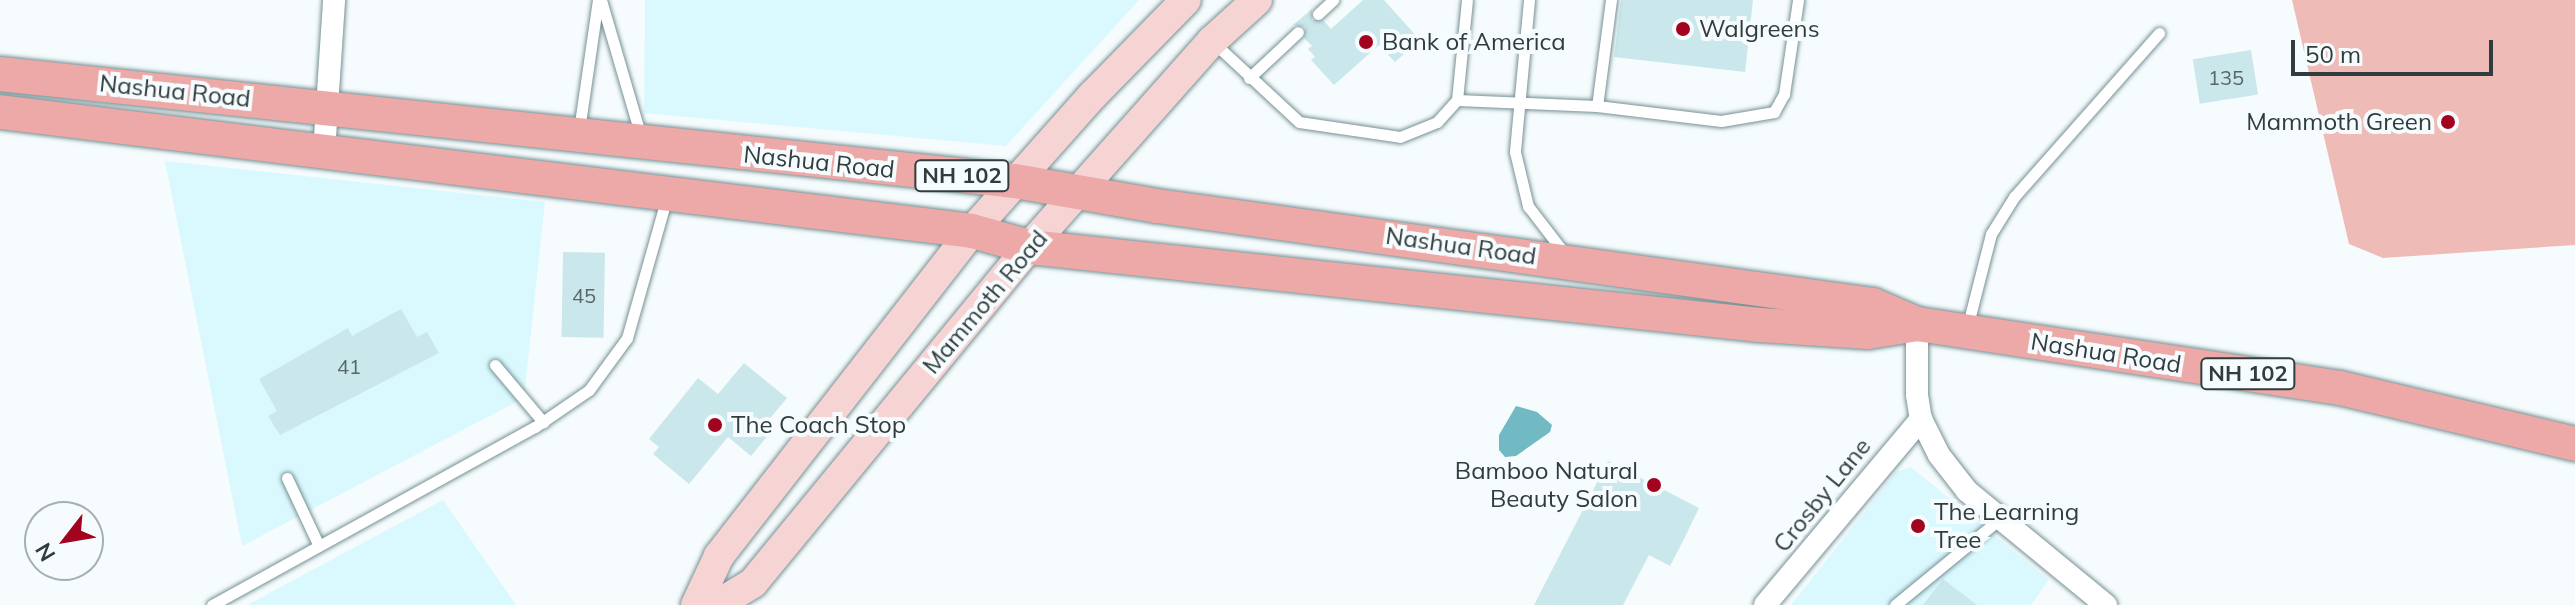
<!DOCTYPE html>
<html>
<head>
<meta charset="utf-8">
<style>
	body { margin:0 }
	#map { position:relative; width:2575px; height:605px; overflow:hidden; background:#f6fcfd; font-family:Mulish,sans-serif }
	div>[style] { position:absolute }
	.built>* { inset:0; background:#daf9fe }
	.green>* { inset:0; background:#efbbb7 }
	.water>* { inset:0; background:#71b9c3 }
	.building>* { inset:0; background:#cae7eb; transform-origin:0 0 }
	.roads { filter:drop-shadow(0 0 2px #769195) drop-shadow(0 0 2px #769195) }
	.lane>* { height:11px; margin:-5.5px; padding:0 5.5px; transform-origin:5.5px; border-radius:5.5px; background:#fff }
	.street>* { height:22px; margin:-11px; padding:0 11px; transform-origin:11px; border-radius:11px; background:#fff }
	.secondary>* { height:30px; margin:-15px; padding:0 15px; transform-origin:15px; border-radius:15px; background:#f6d4d3 }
	.primary>* { height:34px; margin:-17px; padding:0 17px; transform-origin:17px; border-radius:17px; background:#eda9a7 }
	.dots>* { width:22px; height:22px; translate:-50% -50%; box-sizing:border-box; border:4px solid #f6fcfd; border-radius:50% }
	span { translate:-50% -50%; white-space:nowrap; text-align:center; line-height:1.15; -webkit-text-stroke:8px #f6fcfd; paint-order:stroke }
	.number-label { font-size:20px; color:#576769 }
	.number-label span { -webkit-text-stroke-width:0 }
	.shield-label span { padding:2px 6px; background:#f6fcfd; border:2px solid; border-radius:6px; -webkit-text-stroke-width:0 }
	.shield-label { font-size:22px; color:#313c3e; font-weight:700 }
	.poi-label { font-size:24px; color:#313c3e }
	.left { translate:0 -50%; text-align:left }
	.right { translate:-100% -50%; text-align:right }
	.street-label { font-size:24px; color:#313c3e }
	.north { position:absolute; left:24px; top:501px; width:80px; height:80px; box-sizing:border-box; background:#f6fcfd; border:2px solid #a7afb1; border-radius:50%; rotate:239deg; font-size:22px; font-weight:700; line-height:32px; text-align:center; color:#313c3e }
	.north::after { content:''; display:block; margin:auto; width:28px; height:36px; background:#a20420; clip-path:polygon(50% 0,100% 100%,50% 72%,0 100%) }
	.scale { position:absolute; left:2291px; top:40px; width:202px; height:36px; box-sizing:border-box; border:4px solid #313c3e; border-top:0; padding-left:10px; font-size:24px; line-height:28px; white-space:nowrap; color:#313c3e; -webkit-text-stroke:6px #f6fcfd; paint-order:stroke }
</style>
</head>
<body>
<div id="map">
	<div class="built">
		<div style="clip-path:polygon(645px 0,1139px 0,1006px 146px,644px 113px)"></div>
		<div style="clip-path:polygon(165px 161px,545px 202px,524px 398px,242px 546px)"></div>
		<div style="clip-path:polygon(1911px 467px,2049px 580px,2031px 605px,1791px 605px,1896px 472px)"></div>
		<div style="clip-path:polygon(443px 500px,516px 605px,247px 605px)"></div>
	</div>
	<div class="green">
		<div style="clip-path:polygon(2292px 0,2575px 0,2575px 245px,2383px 258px,2349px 244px)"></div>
	</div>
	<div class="water">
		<div style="clip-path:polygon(1516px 406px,1537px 412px,1552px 425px,1550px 432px,1516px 456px,1505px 457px,1499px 450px,1499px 435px)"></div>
	</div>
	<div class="building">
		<div style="clip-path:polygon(1363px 0,1384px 0,1420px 40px,1395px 62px,1379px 45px,1334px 85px,1311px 60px,1315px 57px,1308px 49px,1312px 46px,1304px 38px,1305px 27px,1293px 25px,1312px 9px,1312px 20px,1323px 20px,1331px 29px)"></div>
		<div style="clip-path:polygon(1621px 0,1753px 0,1745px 72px,1614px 57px)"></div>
		<div style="left:2251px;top:50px;width:45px;height:59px;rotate:81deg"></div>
		<div style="left:563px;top:252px;width:42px;height:85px;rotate:1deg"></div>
		<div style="clip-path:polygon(401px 309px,417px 337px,427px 332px,439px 353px,280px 435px,268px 416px,277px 411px,259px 379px,348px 328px,352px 336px)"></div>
		<div style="clip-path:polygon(744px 363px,787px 398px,767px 422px,774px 428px,751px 456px,728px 437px,689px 484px,653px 454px,659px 447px,649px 439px,698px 378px,718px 394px)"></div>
		<div style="clip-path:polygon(1608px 461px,1699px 508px,1685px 537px,1670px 566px,1649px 555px,1623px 605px,1534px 605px)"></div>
		<div style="clip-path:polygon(1943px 579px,1977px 605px,1923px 605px)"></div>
	</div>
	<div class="roads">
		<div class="lane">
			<div style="left:601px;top:0;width:143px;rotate:73.7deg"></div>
			<div style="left:1529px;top:0;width:153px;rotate:95.3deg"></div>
			<div style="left:1515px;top:152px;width:56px;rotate:76.5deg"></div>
			<div style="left:1528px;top:206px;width:61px;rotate:52.4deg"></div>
			<div style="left:1611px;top:0;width:107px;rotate:97.5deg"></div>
			<div style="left:1597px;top:106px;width:125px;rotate:6.9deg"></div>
			<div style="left:1721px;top:121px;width:54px;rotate:-9.6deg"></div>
			<div style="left:1774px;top:112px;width:21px;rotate:-61deg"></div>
			<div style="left:1784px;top:94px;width:95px;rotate:-81.5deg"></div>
			<div style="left:1318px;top:14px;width:21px;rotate:-43deg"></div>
			<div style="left:1213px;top:42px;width:117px;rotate:42.9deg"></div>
			<div style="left:1299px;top:122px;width:102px;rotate:8.4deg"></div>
			<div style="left:1400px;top:137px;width:40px;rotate:-22deg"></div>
			<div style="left:1437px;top:122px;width:30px;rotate:-48deg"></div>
			<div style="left:1457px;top:100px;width:100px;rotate:-84.3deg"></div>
			<div style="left:1249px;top:78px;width:67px;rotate:-43.2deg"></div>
			<div style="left:1457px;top:100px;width:140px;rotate:2.5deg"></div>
			<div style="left:579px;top:130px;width:131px;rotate:-81.7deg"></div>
			<div style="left:1967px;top:328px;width:97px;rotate:-75.7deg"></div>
			<div style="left:1991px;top:234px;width:44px;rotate:-58.1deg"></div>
			<div style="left:2014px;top:197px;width:219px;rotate:-48.5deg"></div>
			<div style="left:495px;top:365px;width:75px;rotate:49.9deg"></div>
			<div style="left:287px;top:478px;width:73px;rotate:64.8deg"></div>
			<div style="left:212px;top:605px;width:369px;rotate:-28.9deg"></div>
			<div style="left:535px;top:427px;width:65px;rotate:-34.4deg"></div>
			<div style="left:589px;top:390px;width:64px;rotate:-53.8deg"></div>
			<div style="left:627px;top:338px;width:147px;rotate:-74.2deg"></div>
			<div style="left:1895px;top:605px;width:137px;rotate:-39.4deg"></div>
		</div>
		<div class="street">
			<div style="left:324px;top:152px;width:152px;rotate:-86.2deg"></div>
			<div style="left:1917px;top:324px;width:71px;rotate:90deg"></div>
			<div style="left:1917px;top:395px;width:24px;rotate:81deg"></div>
			<div style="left:1921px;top:419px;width:40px;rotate:63.4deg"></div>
			<div style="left:1939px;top:455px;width:46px;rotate:52.1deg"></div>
			<div style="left:1967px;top:491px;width:180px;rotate:39.4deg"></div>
			<div style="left:1765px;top:605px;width:243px;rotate:-50deg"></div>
		</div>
		<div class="secondary">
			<div style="left:696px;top:605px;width:54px;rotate:-64.9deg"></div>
			<div style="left:719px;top:556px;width:412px;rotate:-52.1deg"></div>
			<div style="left:972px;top:231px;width:181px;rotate:-48.4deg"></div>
			<div style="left:1092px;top:96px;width:134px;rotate:-45.6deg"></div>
			<div style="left:717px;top:605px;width:42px;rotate:-31.4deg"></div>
			<div style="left:753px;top:583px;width:435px;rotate:-50.6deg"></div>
			<div style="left:1029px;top:247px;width:276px;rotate:-48.4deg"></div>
			<div style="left:1212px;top:41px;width:61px;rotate:-42.3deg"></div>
		</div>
		<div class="primary">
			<div style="left:0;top:74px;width:1021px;rotate:6.02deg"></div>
			<div style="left:1015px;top:181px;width:144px;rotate:10deg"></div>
			<div style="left:1157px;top:206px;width:723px;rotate:7.87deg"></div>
			<div style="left:1873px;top:305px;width:48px;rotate:23.4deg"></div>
			<div style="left:1917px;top:324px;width:428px;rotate:8.6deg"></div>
			<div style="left:2340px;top:388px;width:242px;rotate:13.4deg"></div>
			<div style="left:0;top:112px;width:979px;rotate:6.98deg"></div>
			<div style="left:972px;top:231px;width:59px;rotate:15.7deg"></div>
			<div style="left:1029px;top:247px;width:735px;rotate:6.09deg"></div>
			<div style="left:1760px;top:325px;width:108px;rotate:3.7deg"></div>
			<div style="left:1868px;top:332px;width:50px;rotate:-9.3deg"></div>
		</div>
	</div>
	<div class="dots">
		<div style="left:1683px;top:29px;background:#a20420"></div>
		<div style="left:1366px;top:42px;background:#a20420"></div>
		<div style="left:2448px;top:122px;background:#a20420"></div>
		<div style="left:715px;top:425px;background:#a20420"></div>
		<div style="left:1654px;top:485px;background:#a20420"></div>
		<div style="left:1918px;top:526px;background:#a20420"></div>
	</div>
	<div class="number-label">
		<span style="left:2226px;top:77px">135</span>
		<span style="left:584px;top:295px">45</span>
		<span style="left:349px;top:366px">41</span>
	</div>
	<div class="shield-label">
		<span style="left:962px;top:176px">NH 102</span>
		<span style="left:2248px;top:374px">NH 102</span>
	</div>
	<div class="poi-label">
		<span class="left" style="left:1699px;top:29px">Walgreens</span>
		<span class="left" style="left:1382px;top:42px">Bank of America</span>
		<span class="right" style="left:2432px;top:122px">Mammoth Green</span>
		<span class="left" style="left:731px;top:425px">The Coach Stop</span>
		<span class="right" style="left:1638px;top:485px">Bamboo Natural<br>Beauty Salon</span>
		<span class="left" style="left:1934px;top:526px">The Learning<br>Tree</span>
	</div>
	<div class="street-label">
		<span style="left:175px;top:91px;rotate:6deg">Nashua Road</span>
		<span style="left:819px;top:162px;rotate:6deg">Nashua Road</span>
		<span style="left:1461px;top:246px;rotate:8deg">Nashua Road</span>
		<span style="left:985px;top:302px;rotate:-50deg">Mammoth Road</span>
		<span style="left:2106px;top:353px;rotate:9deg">Nashua Road</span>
		<span style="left:1822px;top:495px;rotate:-51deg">Crosby Lane</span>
	</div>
	<div class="north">N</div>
	<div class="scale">50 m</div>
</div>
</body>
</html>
